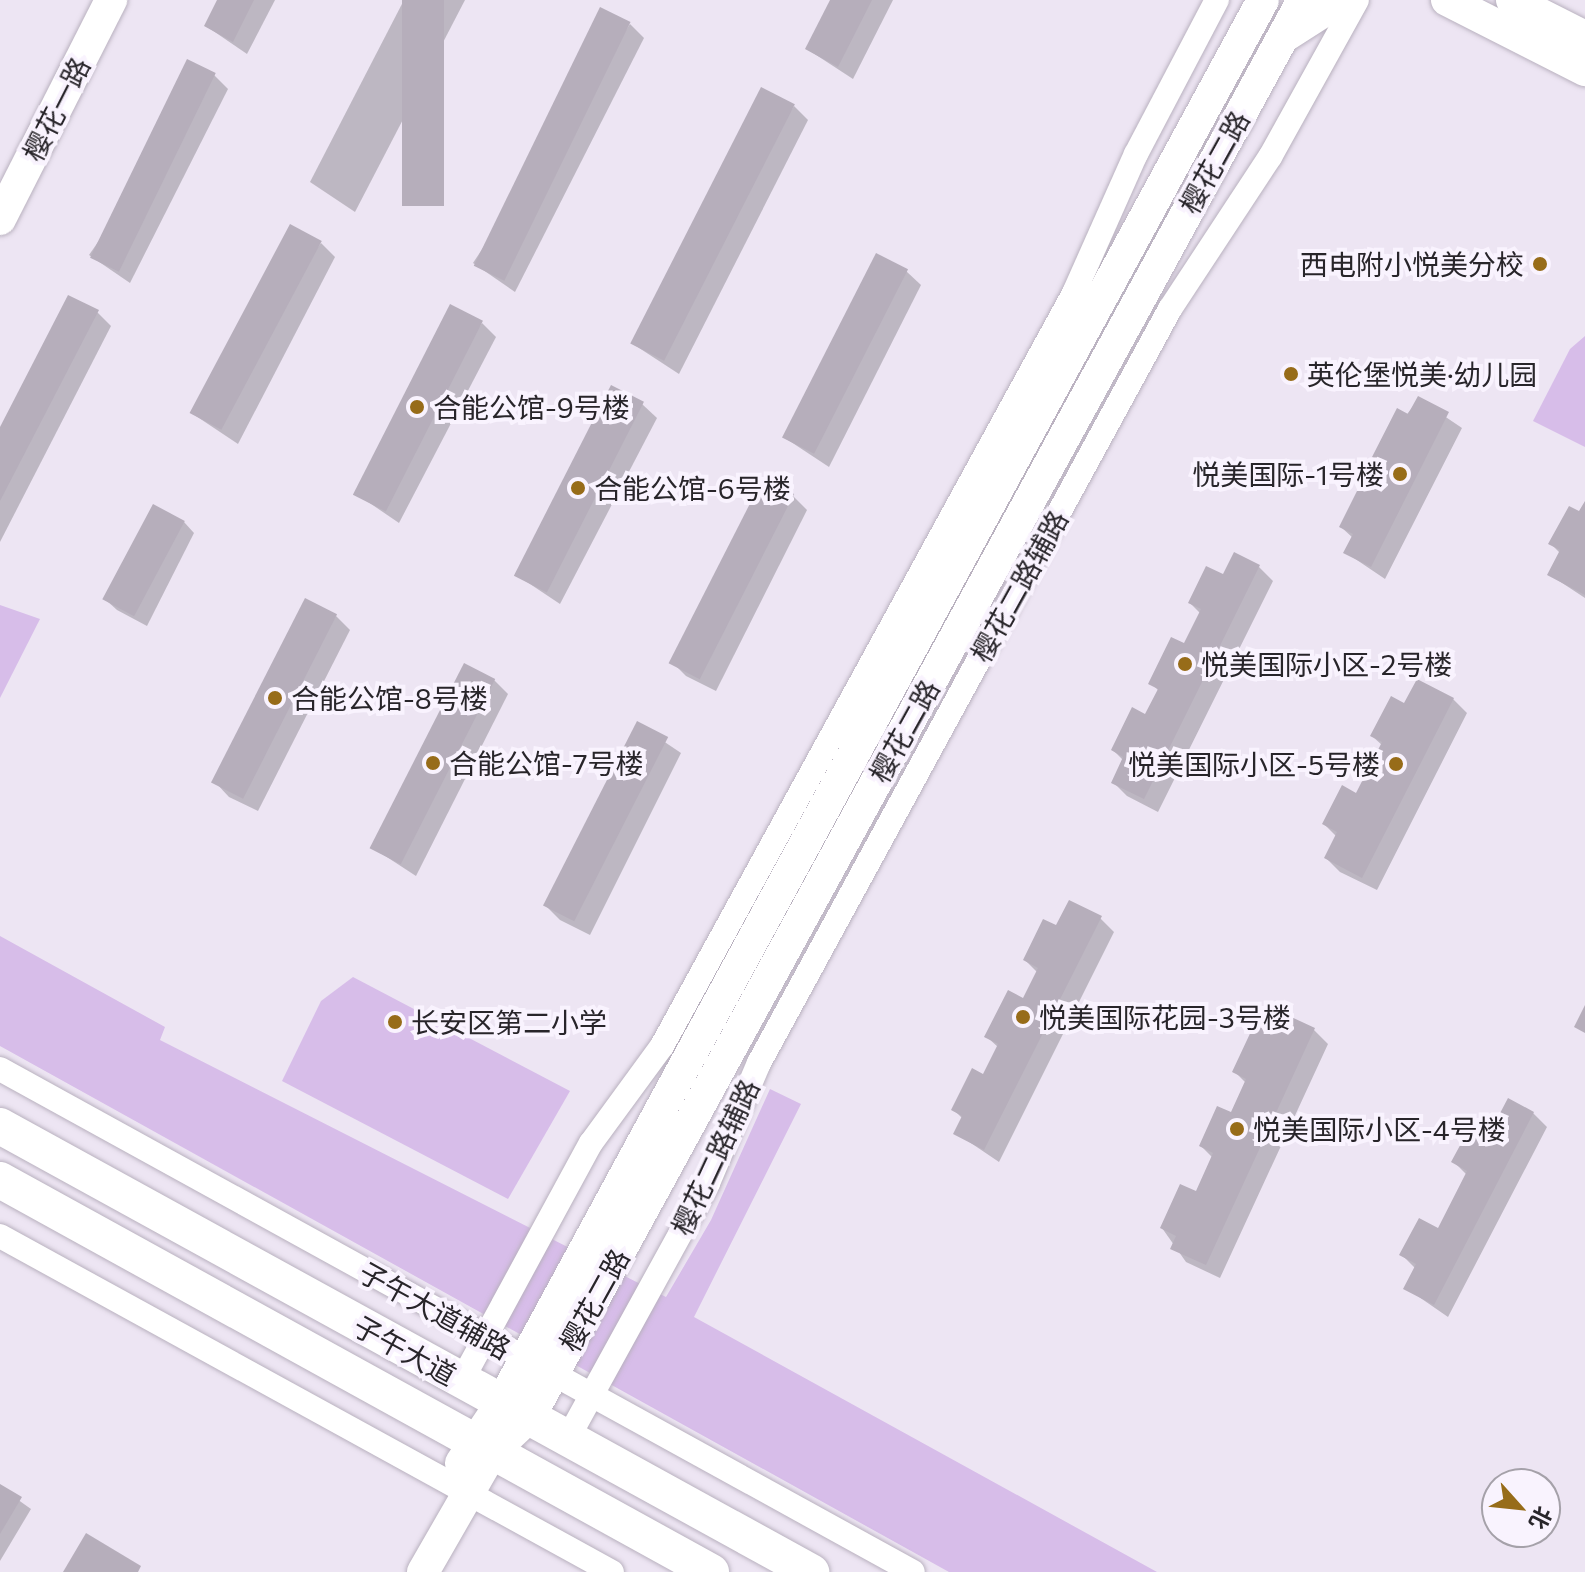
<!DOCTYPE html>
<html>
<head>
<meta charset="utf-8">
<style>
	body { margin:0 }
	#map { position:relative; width:1585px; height:1572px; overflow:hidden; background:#ede5f3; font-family:Commissioner,"Noto Sans SC",sans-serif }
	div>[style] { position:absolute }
	.green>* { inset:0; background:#d7bde9 }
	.shadow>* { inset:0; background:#0003 }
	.building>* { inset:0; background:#b6aebb; transform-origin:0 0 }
	.roads { filter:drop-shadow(0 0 2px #b9b1bf) drop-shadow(0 0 2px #b9b1bf) }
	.street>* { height:24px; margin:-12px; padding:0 12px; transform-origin:12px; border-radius:12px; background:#fff }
	.secondary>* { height:32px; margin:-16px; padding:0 16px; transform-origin:16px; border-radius:16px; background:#fff }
	.primary>* { height:36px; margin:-18px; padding:0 18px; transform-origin:18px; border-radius:18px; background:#fff }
	.dots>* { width:22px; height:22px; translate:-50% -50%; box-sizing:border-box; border:4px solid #f9f3fe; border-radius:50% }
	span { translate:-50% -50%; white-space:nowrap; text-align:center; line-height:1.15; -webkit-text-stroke:8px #f9f3fe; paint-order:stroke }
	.street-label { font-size:28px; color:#28252a }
	.poi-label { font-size:28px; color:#28252a }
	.right { translate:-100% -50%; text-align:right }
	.left { translate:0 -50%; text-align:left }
	.north { position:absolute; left:1481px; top:1468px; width:80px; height:80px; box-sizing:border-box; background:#f9f3fe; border:2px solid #a5a1a9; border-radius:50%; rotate:117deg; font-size:22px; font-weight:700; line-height:32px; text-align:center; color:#28252a }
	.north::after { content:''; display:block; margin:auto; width:28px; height:36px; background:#976c19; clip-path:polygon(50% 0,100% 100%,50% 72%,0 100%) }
</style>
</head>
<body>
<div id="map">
	<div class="green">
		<div style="clip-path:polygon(1585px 336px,1585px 447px,1533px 421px,1570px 349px)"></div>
		<div style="clip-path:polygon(0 605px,40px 619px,0 698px)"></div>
		<div style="clip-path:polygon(0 936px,165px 1027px,160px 1040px,666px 1297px,711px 1220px,770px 1089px,801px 1104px,694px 1317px,1157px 1572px,949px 1572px,0 1046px)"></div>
		<div style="clip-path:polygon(353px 977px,570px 1091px,508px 1199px,282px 1081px,321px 1001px)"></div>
	</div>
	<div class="shadow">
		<div style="clip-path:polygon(220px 0,275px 0,247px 54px,206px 26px)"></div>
		<div style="clip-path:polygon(404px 0,465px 0,355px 212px,310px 182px)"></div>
		<div style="clip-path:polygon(832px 0,893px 0,853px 79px,807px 49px)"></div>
		<div style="clip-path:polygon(630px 24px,644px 38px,515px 292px,473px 263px)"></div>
		<div style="clip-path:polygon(214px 75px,228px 89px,130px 283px,89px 255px)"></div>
		<div style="clip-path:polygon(794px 106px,808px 120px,679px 374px,633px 344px)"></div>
		<div style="clip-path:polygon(321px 243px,335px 257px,238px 444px,193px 414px)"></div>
		<div style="clip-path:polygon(906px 271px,921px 285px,829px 467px,785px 438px)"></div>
		<div style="clip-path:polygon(97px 312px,111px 326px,0 542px,0 431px)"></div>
		<div style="clip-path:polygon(482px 323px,496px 337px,399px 523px,355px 493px)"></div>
		<div style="clip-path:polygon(1419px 399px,1462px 428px,1385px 579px,1345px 552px,1353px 538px,1341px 527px,1375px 492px,1387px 469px,1374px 456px)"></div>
		<div style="clip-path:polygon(642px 404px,657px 418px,560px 604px,515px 574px)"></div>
		<div style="clip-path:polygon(793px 496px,807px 510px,716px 691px,686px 676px,672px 662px)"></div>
		<div style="clip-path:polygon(1585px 505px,1585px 598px,1550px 575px,1560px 553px,1551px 544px)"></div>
		<div style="clip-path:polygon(184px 522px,194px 533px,147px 626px,117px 610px,106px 600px)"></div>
		<div style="clip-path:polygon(1259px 567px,1273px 581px,1158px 812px,1127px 796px,1113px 782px,1124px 761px,1113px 750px,1146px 717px,1159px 691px,1151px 683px,1185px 646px,1201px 614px,1190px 603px)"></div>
		<div style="clip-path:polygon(336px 616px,350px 630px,258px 811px,229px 797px,215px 782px)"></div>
		<div style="clip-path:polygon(494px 680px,508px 694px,416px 876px,373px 848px)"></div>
		<div style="clip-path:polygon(1453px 699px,1467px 713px,1377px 890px,1340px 872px,1326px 858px,1337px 837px,1324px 824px,1357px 795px,1383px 746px,1372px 736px)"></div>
		<div style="clip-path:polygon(638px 724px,681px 753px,590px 935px,560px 920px,546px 906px)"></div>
		<div style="clip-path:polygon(1100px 918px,1114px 932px,999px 1162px,956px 1133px,963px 1119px,954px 1110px,984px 1077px,999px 1048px,987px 1037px,1024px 1000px,1038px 973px,1025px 960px,1057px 928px)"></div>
		<div style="clip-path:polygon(1314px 1030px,1328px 1044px,1220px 1278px,1186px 1262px,1162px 1228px,1197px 1194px,1213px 1158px,1201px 1146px,1232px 1115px,1246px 1083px,1235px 1072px,1265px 1032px)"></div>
		<div style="clip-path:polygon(1533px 1113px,1547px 1127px,1448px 1317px,1406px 1288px,1416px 1269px,1402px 1255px,1439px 1231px,1467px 1175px,1454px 1162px)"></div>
		<div style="clip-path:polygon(0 1487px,31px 1509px,0 1561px)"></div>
	</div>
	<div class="building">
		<div style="clip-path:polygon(217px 0,254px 0,233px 42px,204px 26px)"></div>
		<div style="left:402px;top:0;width:42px;height:206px"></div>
		<div style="clip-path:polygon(830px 0,872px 0,838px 67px,805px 49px)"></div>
		<div style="left:600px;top:7px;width:34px;height:288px;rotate:26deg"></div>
		<div style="left:187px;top:59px;width:32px;height:221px;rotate:26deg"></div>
		<div style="left:761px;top:87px;width:38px;height:288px;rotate:27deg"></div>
		<div style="left:290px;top:224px;width:36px;height:214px;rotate:28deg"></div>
		<div style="left:876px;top:253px;width:36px;height:207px;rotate:27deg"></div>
		<div style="clip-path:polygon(68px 295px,99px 310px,0 501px,0 427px)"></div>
		<div style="left:450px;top:304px;width:37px;height:214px;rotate:27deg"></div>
		<div style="left:611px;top:385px;width:37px;height:214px;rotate:27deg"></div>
		<div style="clip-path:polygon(1418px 396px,1449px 412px,1371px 567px,1343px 553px,1353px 534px,1339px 527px,1361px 483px,1374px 490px,1387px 465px,1372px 457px,1397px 408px,1408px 414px)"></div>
		<div style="left:763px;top:478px;width:35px;height:208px;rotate:27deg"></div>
		<div style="clip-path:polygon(1585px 501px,1585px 595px,1547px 575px,1560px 550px,1548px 544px,1569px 506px,1579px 511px)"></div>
		<div style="left:153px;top:504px;width:36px;height:108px;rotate:28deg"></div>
		<div style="clip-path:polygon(1234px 552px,1260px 565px,1144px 799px,1111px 783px,1123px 757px,1111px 750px,1132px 707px,1145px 714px,1158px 689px,1148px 684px,1171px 637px,1184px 643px,1201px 609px,1188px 603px,1206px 566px,1223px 574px)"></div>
		<div style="left:305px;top:598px;width:36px;height:207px;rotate:27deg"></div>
		<div style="left:464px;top:663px;width:35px;height:208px;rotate:27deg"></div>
		<div style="clip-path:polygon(1417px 679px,1454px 698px,1362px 878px,1324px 858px,1337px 832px,1322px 824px,1342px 785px,1356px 793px,1382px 742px,1370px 736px,1391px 696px,1404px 703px)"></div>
		<div style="left:637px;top:721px;width:35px;height:207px;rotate:27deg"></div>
		<div style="clip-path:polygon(1069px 900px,1102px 916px,984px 1150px,953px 1134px,962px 1116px,951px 1110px,972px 1068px,983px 1074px,998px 1044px,984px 1037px,1008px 990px,1023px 998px,1038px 968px,1023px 960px,1043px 919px,1056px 925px)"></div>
		<div style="clip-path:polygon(1585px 1005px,1585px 1033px,1574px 1027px)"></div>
		<div style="clip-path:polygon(1274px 1009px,1315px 1028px,1206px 1265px,1170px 1249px,1176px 1236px,1160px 1228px,1180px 1184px,1196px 1191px,1213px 1153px,1199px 1146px,1217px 1106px,1231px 1112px,1246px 1079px,1232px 1072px,1254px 1025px,1264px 1029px)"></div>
		<div style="clip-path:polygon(1508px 1098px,1534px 1112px,1434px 1305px,1403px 1289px,1416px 1264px,1399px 1255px,1419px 1218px,1438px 1228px,1467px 1171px,1451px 1162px,1470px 1127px,1488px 1136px)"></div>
		<div style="clip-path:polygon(0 1484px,22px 1497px,0 1534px)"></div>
		<div style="clip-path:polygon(86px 1533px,141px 1566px,138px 1572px,63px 1572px)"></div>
	</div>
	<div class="roads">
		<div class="street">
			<div style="left:0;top:1069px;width:1042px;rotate:28.85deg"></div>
			<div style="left:0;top:1236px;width:698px;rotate:28.77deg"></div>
			<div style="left:461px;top:1382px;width:272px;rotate:-61.5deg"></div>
			<div style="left:591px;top:1143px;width:120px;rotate:-53.8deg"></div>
			<div style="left:662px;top:1046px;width:858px;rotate:-61.31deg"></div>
			<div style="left:1074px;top:293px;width:152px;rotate:-66deg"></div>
			<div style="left:1136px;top:154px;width:174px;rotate:-62.3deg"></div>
			<div style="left:568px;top:1438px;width:291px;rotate:-61.2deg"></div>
			<div style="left:708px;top:1183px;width:130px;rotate:-67deg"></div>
			<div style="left:759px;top:1063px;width:859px;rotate:-61.41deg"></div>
			<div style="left:1170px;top:309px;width:182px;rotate:-56.7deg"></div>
			<div style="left:1270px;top:157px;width:179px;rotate:-61deg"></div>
		</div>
		<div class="secondary">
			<div style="left:1447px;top:0;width:155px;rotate:26.9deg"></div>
			<div style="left:1512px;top:0;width:82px;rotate:26.9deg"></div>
			<div style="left:1288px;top:34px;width:63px;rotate:-32.7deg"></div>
			<div style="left:0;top:219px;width:246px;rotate:-63.1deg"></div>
			<div style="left:461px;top:1463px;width:71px;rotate:-55.9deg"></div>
			<div style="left:501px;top:1404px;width:1597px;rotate:-61.51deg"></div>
			<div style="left:423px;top:1572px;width:138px;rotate:-60.1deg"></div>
			<div style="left:492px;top:1452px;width:52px;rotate:-43.5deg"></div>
			<div style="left:530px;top:1416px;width:1613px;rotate:-61.37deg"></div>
		</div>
		<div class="primary">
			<div style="left:0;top:1126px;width:926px;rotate:28.81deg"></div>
			<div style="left:0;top:1180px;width:812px;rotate:28.87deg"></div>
		</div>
	</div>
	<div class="dots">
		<div style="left:1540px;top:264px;background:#976c19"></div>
		<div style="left:1291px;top:374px;background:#976c19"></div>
		<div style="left:417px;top:407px;background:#976c19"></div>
		<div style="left:1400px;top:474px;background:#976c19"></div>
		<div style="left:578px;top:488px;background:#976c19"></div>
		<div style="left:1185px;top:664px;background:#976c19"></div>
		<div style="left:275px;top:698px;background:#976c19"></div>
		<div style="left:433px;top:763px;background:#976c19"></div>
		<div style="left:1396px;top:764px;background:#976c19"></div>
		<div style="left:1023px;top:1017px;background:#976c19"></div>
		<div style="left:395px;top:1022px;background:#976c19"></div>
		<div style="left:1237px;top:1129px;background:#976c19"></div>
	</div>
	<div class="street-label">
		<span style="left:56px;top:109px;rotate:-63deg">樱花一路</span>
		<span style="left:1214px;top:162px;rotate:-61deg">樱花二路</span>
		<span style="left:1019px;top:586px;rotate:-61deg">樱花二路辅路</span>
		<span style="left:904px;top:731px;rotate:-61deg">樱花二路</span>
		<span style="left:715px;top:1157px;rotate:-65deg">樱花二路辅路</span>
		<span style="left:594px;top:1300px;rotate:-61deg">樱花二路</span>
		<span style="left:435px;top:1310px;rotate:29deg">子午大道辅路</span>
		<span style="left:405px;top:1350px;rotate:29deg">子午大道</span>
	</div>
	<div class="poi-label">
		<span class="right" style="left:1524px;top:264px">西电附小悦美分校</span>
		<span class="left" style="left:1307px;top:374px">英伦堡悦美·幼儿园</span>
		<span class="left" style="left:433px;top:407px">合能公馆-9号楼</span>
		<span class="right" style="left:1384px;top:474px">悦美国际-1号楼</span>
		<span class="left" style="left:594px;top:488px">合能公馆-6号楼</span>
		<span class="left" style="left:1201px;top:664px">悦美国际小区-2号楼</span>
		<span class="left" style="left:291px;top:698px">合能公馆-8号楼</span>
		<span class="left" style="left:449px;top:763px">合能公馆-7号楼</span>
		<span class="right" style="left:1380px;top:764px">悦美国际小区-5号楼</span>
		<span class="left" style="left:1039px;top:1017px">悦美国际花园-3号楼</span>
		<span class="left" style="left:411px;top:1022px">长安区第二小学</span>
		<span class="left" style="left:1253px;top:1129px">悦美国际小区-4号楼</span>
	</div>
	<div class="north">北</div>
</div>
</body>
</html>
